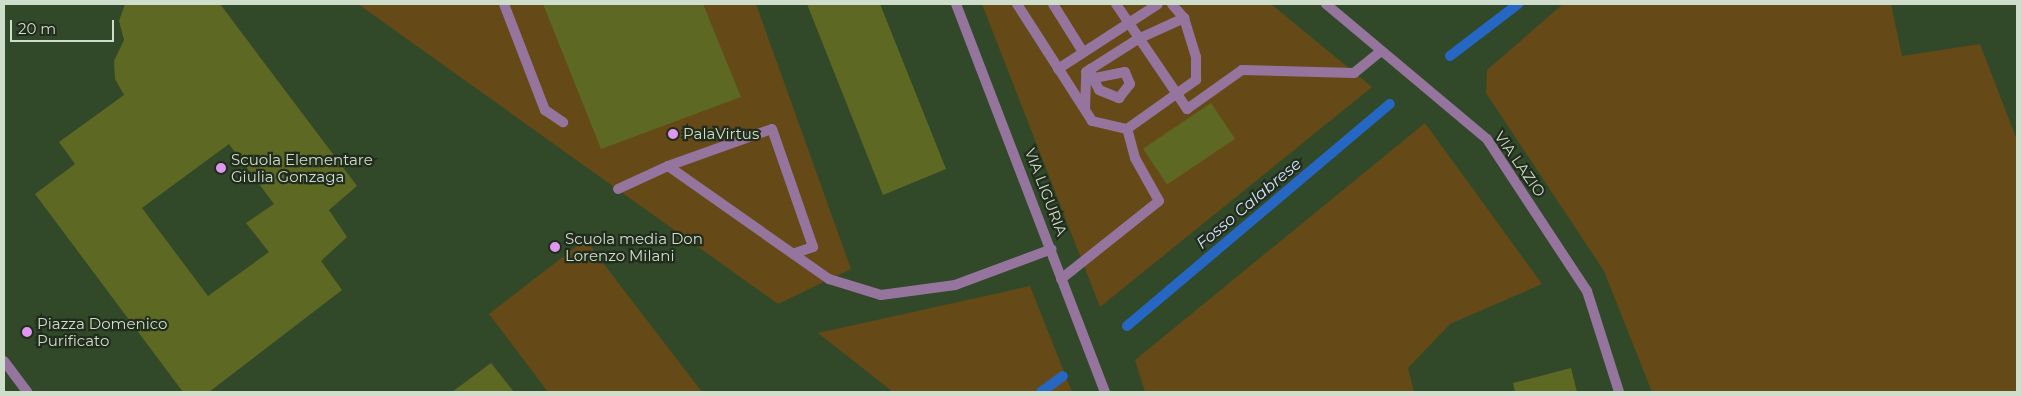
<!DOCTYPE html>
<html>
<head>
<meta charset="utf-8">
<style>
	body { margin:0 }
	#map { position:relative; width:2021px; height:396px; overflow:hidden; background:#314929; font-family:Montserrat,sans-serif }
	div>[style] { position:absolute }
	.green>* { inset:0; background:#654917 }
	.stream>* { height:10px; margin:-5px; padding:0 5px; transform-origin:5px; border-radius:5px; background:#2767c4 }
	.building>* { inset:0; background:#5d6922; transform-origin:0 0 }
	.lane>* { height:10px; margin:-5px; padding:0 5px; transform-origin:5px; border-radius:5px; background:#95759e }
	.street>* { height:10px; margin:-5px; padding:0 5px; transform-origin:5px; border-radius:5px; background:#95759e }
	.dots>* { width:14px; height:14px; translate:-50% -50%; box-sizing:border-box; border:2px solid #212c1d; border-radius:50% }
	span { translate:-50% -50%; white-space:nowrap; text-align:center; line-height:1.15; -webkit-text-stroke:4.5px #212c1d; paint-order:stroke }
	.poi-label { font-size:15px; color:#cfdeca }
	.left { translate:0 -50%; text-align:left }
	.street-label { font-size:15px; color:#cfdeca }
	.water-label { font-size:16px; color:#d3e3fc; font-style:italic }
	.frame { position:absolute; inset:0; border:5px solid #cfdeca; pointer-events:none }
	.scale { position:absolute; left:10px; top:20px; width:104px; height:22px; box-sizing:border-box; border:2px solid #cfdeca; border-top:0; padding-left:6px; font-size:15px; line-height:18px; white-space:nowrap; color:#cfdeca; -webkit-text-stroke:4px #212c1d; paint-order:stroke }
</style>
</head>
<body>
<div id="map">
	<div class="green">
		<div style="clip-path:polygon(358px 4px,756px 4px,851px 269px,778px 304px)"></div>
		<div style="clip-path:polygon(982px 4px,1271px 4px,1372px 87px,1100px 307px)"></div>
		<div style="clip-path:polygon(1563px 4px,1891px 4px,1902px 56px,1980px 44px,2017px 140px,2017px 392px,1652px 392px,1604px 271px,1486px 93px,1487px 70px)"></div>
		<div style="clip-path:polygon(1425px 123px,1542px 284px,1450px 324px,1408px 368px,1414px 392px,1145px 392px,1135px 360px)"></div>
		<div style="clip-path:polygon(586px 239px,600px 259px,702px 392px,548px 392px,489px 314px)"></div>
		<div style="clip-path:polygon(1030px 286px,1072px 392px,893px 392px,818px 333px)"></div>
	</div>
	<div class="stream">
		<div style="left:1450px;top:56px;width:86px;rotate:-37.4deg"></div>
		<div style="left:1127px;top:326px;width:344px;rotate:-40.2deg"></div>
		<div style="left:1041px;top:392px;width:27px;rotate:-36deg"></div>
	</div>
	<div class="building">
		<div style="clip-path:polygon(evenodd,125px 4px,220px 4px,357px 186px,329px 210px,347px 237px,321px 261px,342px 290px,209px 392px,183px 392px,35px 194px,75px 164px,59px 142px,124px 95px,115px 79px,114px 61px,124px 40px,119px 21px,125px 4px,229px 144px,274px 204px,246px 223px,269px 252px,208px 296px,142px 208px,229px 144px)"></div>
		<div style="clip-path:polygon(543px 4px,703px 4px,741px 97px,601px 149px)"></div>
		<div style="clip-path:polygon(807px 4px,880px 4px,946px 169px,883px 195px)"></div>
		<div style="left:1211px;top:103px;width:43px;height:82px;rotate:56deg"></div>
		<div style="clip-path:polygon(491px 363px,514px 392px,452px 392px)"></div>
		<div style="clip-path:polygon(1571px 368px,1577px 392px,1515px 392px,1513px 383px)"></div>
	</div>
	<div class="lane">
		<div style="left:504px;top:4px;width:114px;rotate:68.9deg"></div>
		<div style="left:545px;top:110px;width:22px;rotate:34deg"></div>
		<div style="left:1017px;top:4px;width:139px;rotate:57.3deg"></div>
		<div style="left:1092px;top:121px;width:36px;rotate:13deg"></div>
		<div style="left:1127px;top:129px;width:85px;rotate:-35.4deg"></div>
		<div style="left:1196px;top:80px;width:23px;rotate:-90deg"></div>
		<div style="left:1196px;top:57px;width:41px;rotate:-107.1deg"></div>
		<div style="left:1184px;top:18px;width:18px;rotate:-131deg"></div>
		<div style="left:1053px;top:4px;width:57px;rotate:58deg"></div>
		<div style="left:1116px;top:4px;width:127px;rotate:55.9deg"></div>
		<div style="left:1187px;top:109px;width:67px;rotate:-35.3deg"></div>
		<div style="left:1242px;top:70px;width:112px;rotate:1.5deg"></div>
		<div style="left:1354px;top:73px;width:35px;rotate:-39deg"></div>
		<div style="left:1058px;top:69px;width:119px;rotate:-33deg"></div>
		<div style="left:1090px;top:69px;width:9px;rotate:72deg"></div>
		<div style="left:1093px;top:78px;width:13px;rotate:63deg"></div>
		<div style="left:1099px;top:90px;width:22px;rotate:22deg"></div>
		<div style="left:1119px;top:98px;width:18px;rotate:-52deg"></div>
		<div style="left:1130px;top:84px;width:13px;rotate:-113deg"></div>
		<div style="left:1125px;top:72px;width:33px;rotate:169deg"></div>
		<div style="left:1085px;top:109px;width:37px;rotate:-88deg"></div>
		<div style="left:1086px;top:72px;width:62px;rotate:-32.4deg"></div>
		<div style="left:1138px;top:39px;width:51px;rotate:-24.5deg"></div>
		<div style="left:668px;top:166px;width:197px;rotate:35.1deg"></div>
		<div style="left:829px;top:279px;width:54px;rotate:17.1deg"></div>
		<div style="left:881px;top:295px;width:75px;rotate:-7.7deg"></div>
		<div style="left:955px;top:285px;width:103px;rotate:-20.4deg"></div>
		<div style="left:618px;top:189px;width:55px;rotate:-24.7deg"></div>
		<div style="left:668px;top:166px;width:110px;rotate:-19.6deg"></div>
		<div style="left:772px;top:129px;width:125px;rotate:70.8deg"></div>
		<div style="left:813px;top:247px;width:21px;rotate:161deg"></div>
		<div style="left:1061px;top:279px;width:125px;rotate:-38.5deg"></div>
		<div style="left:1159px;top:201px;width:49px;rotate:-119.2deg"></div>
		<div style="left:1135px;top:158px;width:30px;rotate:-105deg"></div>
		<div style="left:4px;top:361px;width:39px;rotate:53deg"></div>
	</div>
	<div class="street">
		<div style="left:956px;top:4px;width:416px;rotate:69deg"></div>
		<div style="left:1326px;top:4px;width:210px;rotate:40deg"></div>
		<div style="left:1487px;top:139px;width:182px;rotate:56.7deg"></div>
		<div style="left:1587px;top:291px;width:106px;rotate:72.4deg"></div>
	</div>
	<div class="dots">
		<div style="left:673px;top:134px;background:#de98f2"></div>
		<div style="left:221px;top:168px;background:#de98f2"></div>
		<div style="left:555px;top:247px;background:#de98f2"></div>
		<div style="left:27px;top:332px;background:#de98f2"></div>
	</div>
	<div class="poi-label">
		<span class="left" style="left:683px;top:134px">PalaVirtus</span>
		<span class="left" style="left:231px;top:168px">Scuola Elementare<br>Giulia Gonzaga</span>
		<span class="left" style="left:565px;top:247px">Scuola media Don<br>Lorenzo Milani</span>
		<span class="left" style="left:37px;top:332px">Piazza Domenico<br>Purificato</span>
	</div>
	<div class="street-label">
		<span style="left:1520px;top:164px;rotate:55deg">VIA LAZIO</span>
		<span style="left:1046px;top:192px;rotate:69deg">VIA LIGURIA</span>
	</div>
	<div class="water-label">
		<span style="left:1249px;top:204px;rotate:-40deg">Fosso Calabrese</span>
	</div>
	<div class="frame"></div>
	<div class="scale">20 m</div>
</div>
</body>
</html>
